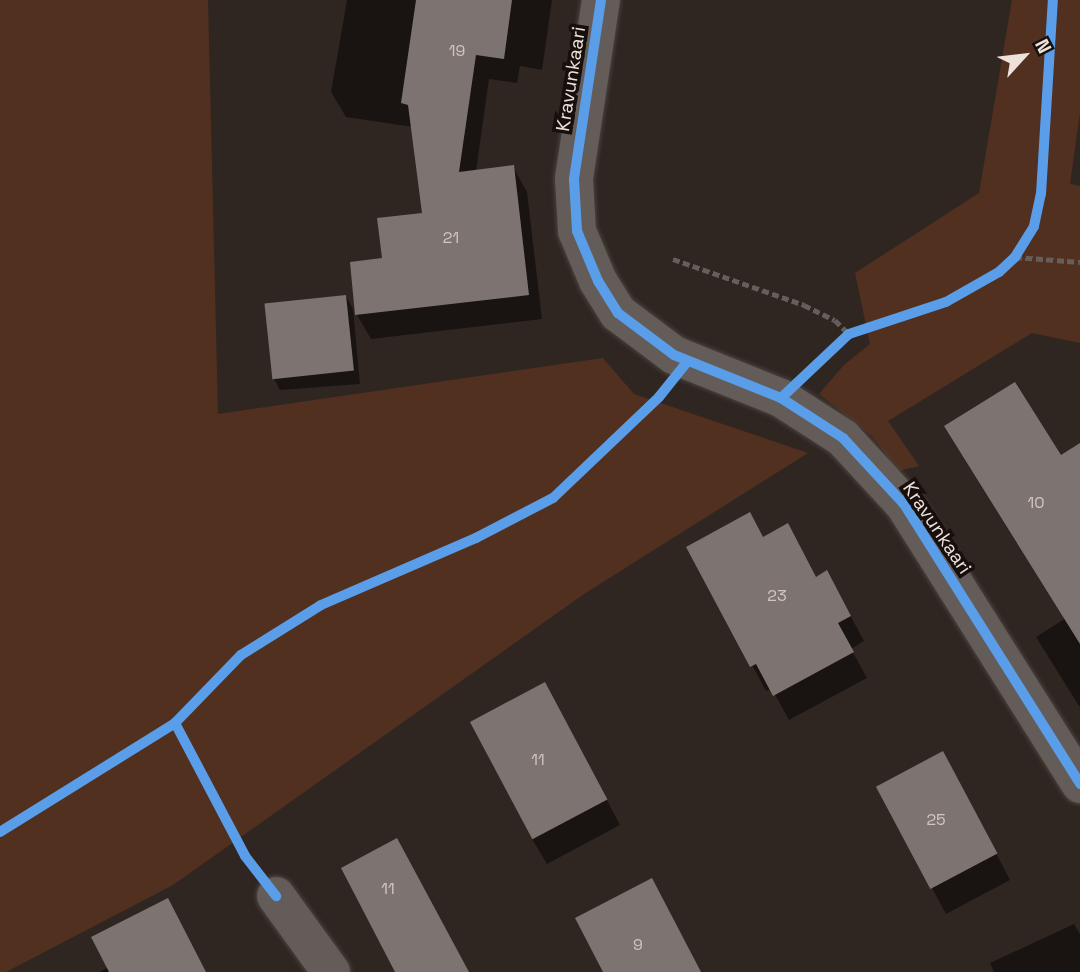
<!DOCTYPE html>
<html>
<head>
<meta charset="utf-8">
<style>
	body { margin:0 }
	#map { position:relative; width:1080px; height:972px; overflow:hidden; background:#2f2622; font-family:"Space Grotesk",sans-serif }
	div>[style] { position:absolute }
	.green>* { inset:0; background:#513020 }
	.shadow>* { inset:0; background:#0007 }
	.building>* { inset:0; background:#7d7471; transform-origin:0 0 }
	.path>* { height:4.5px; margin-top:-2.25px; transform-origin:0; background:repeating-linear-gradient(90deg,#665e5b 0 7px,transparent 0 10.5px) }
	.roads { filter:drop-shadow(0 0 2px #4a423d) drop-shadow(0 0 2px #4a423d) }
	.minor>* { height:38px; margin:-19px; padding:0 19px; transform-origin:19px; border-radius:19px; background:#645c58 }
	.cycleway>* { height:10px; margin:-5px; padding:0 5px; transform-origin:5px; border-radius:5px; background:#5a9eea }
	span { translate:-50% -50%; white-space:nowrap; text-align:center; line-height:1.15; -webkit-text-stroke:7px #170f0c; paint-order:stroke }
	.number-label { font-size:16px; color:#d1c6c0 }
	.number-label span { -webkit-text-stroke-width:0 }
	.street-label { font-size:19px; color:#ede1db }
	.north { position:absolute; left:989px; top:21px; width:70px; height:70px; -webkit-text-stroke:5px #170f0c; paint-order:stroke; rotate:63deg; font-size:19px; font-weight:700; line-height:28px; text-align:center; color:#ede1db }
	.north::after { content:''; display:block; margin:auto; width:24px; height:32px; background:#ede1db; clip-path:polygon(50% 0,100% 100%,50% 72%,0 100%) }
</style>
</head>
<body>
<div id="map">
	<div class="green">
		<div style="clip-path:polygon(0 0,208px 0,218px 414px,603px 358px,634px 394px,808px 453px,584px 594px,173px 885px,6px 972px,0 972px)"></div>
		<div style="clip-path:polygon(1012px 0,1080px 0,1080px 112px,1070px 184px,1080px 186px,1080px 343px,1032px 333px,888px 421px,919px 466px,898px 471px,873px 437px,819px 394px,844px 365px,870px 344px,855px 273px,979px 193px)"></div>
	</div>
	<div class="shadow">
		<div style="clip-path:polygon(347px 0,552px 0,542px 70px,520px 66px,517px 83px,489px 79px,476px 171px,513px 167px,527px 192px,542px 319px,371px 339px,357px 315px,351px 263px,384px 260px,424px 215px,413px 127px,346px 117px,331px 92px)"></div>
		<div style="clip-path:polygon(346px 296px,353px 309px,360px 384px,280px 390px,273px 377px)"></div>
		<div style="clip-path:polygon(763px 539px,841px 598px,864px 641px,851px 649px,867px 678px,789px 720px,772px 689px,766px 691px,688px 548px)"></div>
		<div style="clip-path:polygon(1080px 609px,1080px 706px,1079px 706px,1036px 637px)"></div>
		<div style="clip-path:polygon(559px 709px,620px 825px,547px 864px,532px 839px)"></div>
		<div style="clip-path:polygon(957px 778px,1010px 880px,946px 914px,878px 787px)"></div>
		<div style="clip-path:polygon(168px 900px,206px 972px,99px 972px,109px 967px)"></div>
		<div style="clip-path:polygon(1074px 924px,1080px 934px,1080px 972px,994px 972px,990px 963px)"></div>
	</div>
	<div class="building">
		<div style="clip-path:polygon(416px 0,512px 0,504px 59px,476px 55px,459px 172px,514px 165px,529px 295px,355px 315px,350px 262px,382px 258px,377px 218px,422px 213px,408px 105px,401px 103px)"></div>
		<div style="left:346px;top:295px;width:76px;height:82px;rotate:84deg"></div>
		<div style="clip-path:polygon(1015px 382px,1061px 455px,1080px 443px,1080px 644px,944px 426px)"></div>
		<div style="clip-path:polygon(750px 512px,763px 537px,788px 523px,816px 577px,827px 570px,851px 616px,838px 623px,854px 652px,773px 696px,756px 664px,750px 667px,686px 547px)"></div>
		<div style="left:545px;top:682px;width:133px;height:85px;rotate:62deg"></div>
		<div style="left:943px;top:751px;width:116px;height:76px;rotate:62deg"></div>
		<div style="clip-path:polygon(397px 838px,469px 972px,395px 972px,341px 868px)"></div>
		<div style="clip-path:polygon(652px 878px,701px 972px,603px 972px,575px 918px)"></div>
		<div style="clip-path:polygon(168px 898px,206px 972px,109px 972px,91px 937px)"></div>
	</div>
	<div class="path">
		<div style="left:1015px;top:257px;width:65px;rotate:4.4deg"></div>
		<div style="left:673px;top:259px;width:139px;rotate:19.3deg"></div>
		<div style="left:804px;top:305px;width:34px;rotate:26deg"></div>
		<div style="left:835px;top:320px;width:20px;rotate:45deg"></div>
	</div>
	<div class="roads">
		<div class="minor">
			<div style="left:601px;top:0;width:181px;rotate:98.6deg"></div>
			<div style="left:574px;top:179px;width:52px;rotate:86.7deg"></div>
			<div style="left:577px;top:231px;width:54px;rotate:67.2deg"></div>
			<div style="left:598px;top:281px;width:38px;rotate:58deg"></div>
			<div style="left:618px;top:313px;width:70px;rotate:36.9deg"></div>
			<div style="left:674px;top:355px;width:115px;rotate:21.9deg"></div>
			<div style="left:781px;top:398px;width:74px;rotate:32.8deg"></div>
			<div style="left:843px;top:438px;width:90px;rotate:47.3deg"></div>
			<div style="left:904px;top:504px;width:331px;rotate:57.8deg"></div>
			<div style="left:276px;top:896px;width:94px;rotate:54.1deg"></div>
		</div>
	</div>
	<div class="cycleway">
		<div style="left:601px;top:0;width:181px;rotate:98.6deg"></div>
		<div style="left:574px;top:179px;width:52px;rotate:86.7deg"></div>
		<div style="left:577px;top:231px;width:54px;rotate:67.2deg"></div>
		<div style="left:598px;top:281px;width:38px;rotate:58deg"></div>
		<div style="left:618px;top:313px;width:70px;rotate:36.9deg"></div>
		<div style="left:674px;top:355px;width:115px;rotate:21.9deg"></div>
		<div style="left:781px;top:398px;width:74px;rotate:32.8deg"></div>
		<div style="left:843px;top:438px;width:90px;rotate:47.3deg"></div>
		<div style="left:904px;top:504px;width:331px;rotate:57.8deg"></div>
		<div style="left:781px;top:398px;width:93px;rotate:-43.3deg"></div>
		<div style="left:849px;top:334px;width:102px;rotate:-18.3deg"></div>
		<div style="left:946px;top:302px;width:61px;rotate:-29.5deg"></div>
		<div style="left:999px;top:272px;width:22px;rotate:-43deg"></div>
		<div style="left:1015px;top:257px;width:36px;rotate:-58deg"></div>
		<div style="left:1034px;top:226px;width:33px;rotate:-78deg"></div>
		<div style="left:1041px;top:194px;width:194px;rotate:-86.5deg"></div>
		<div style="left:175px;top:723px;width:150px;rotate:62.2deg"></div>
		<div style="left:245px;top:856px;width:51px;rotate:52.2deg"></div>
		<div style="left:0;top:832px;width:206px;rotate:-31.9deg"></div>
		<div style="left:175px;top:723px;width:95px;rotate:-45.9deg"></div>
		<div style="left:241px;top:655px;width:94px;rotate:-32deg"></div>
		<div style="left:321px;top:605px;width:169px;rotate:-23.4deg"></div>
		<div style="left:476px;top:538px;width:87px;rotate:-27.5deg"></div>
		<div style="left:553px;top:498px;width:146px;rotate:-43.6deg"></div>
		<div style="left:659px;top:397px;width:45px;rotate:-51.3deg"></div>
	</div>
	<div class="number-label">
		<span style="left:457px;top:51px">19</span>
		<span style="left:451px;top:238px">21</span>
		<span style="left:1036px;top:503px">10</span>
		<span style="left:777px;top:596px">23</span>
		<span style="left:538px;top:760px">11</span>
		<span style="left:936px;top:820px">25</span>
		<span style="left:388px;top:889px">11</span>
		<span style="left:638px;top:945px">9</span>
	</div>
	<div class="street-label">
		<span style="left:571px;top:79px;rotate:-81deg">Kravunkaari</span>
		<span style="left:937px;top:528px;rotate:56deg">Kravunkaari</span>
	</div>
	<div class="north">N</div>
</div>
</body>
</html>
